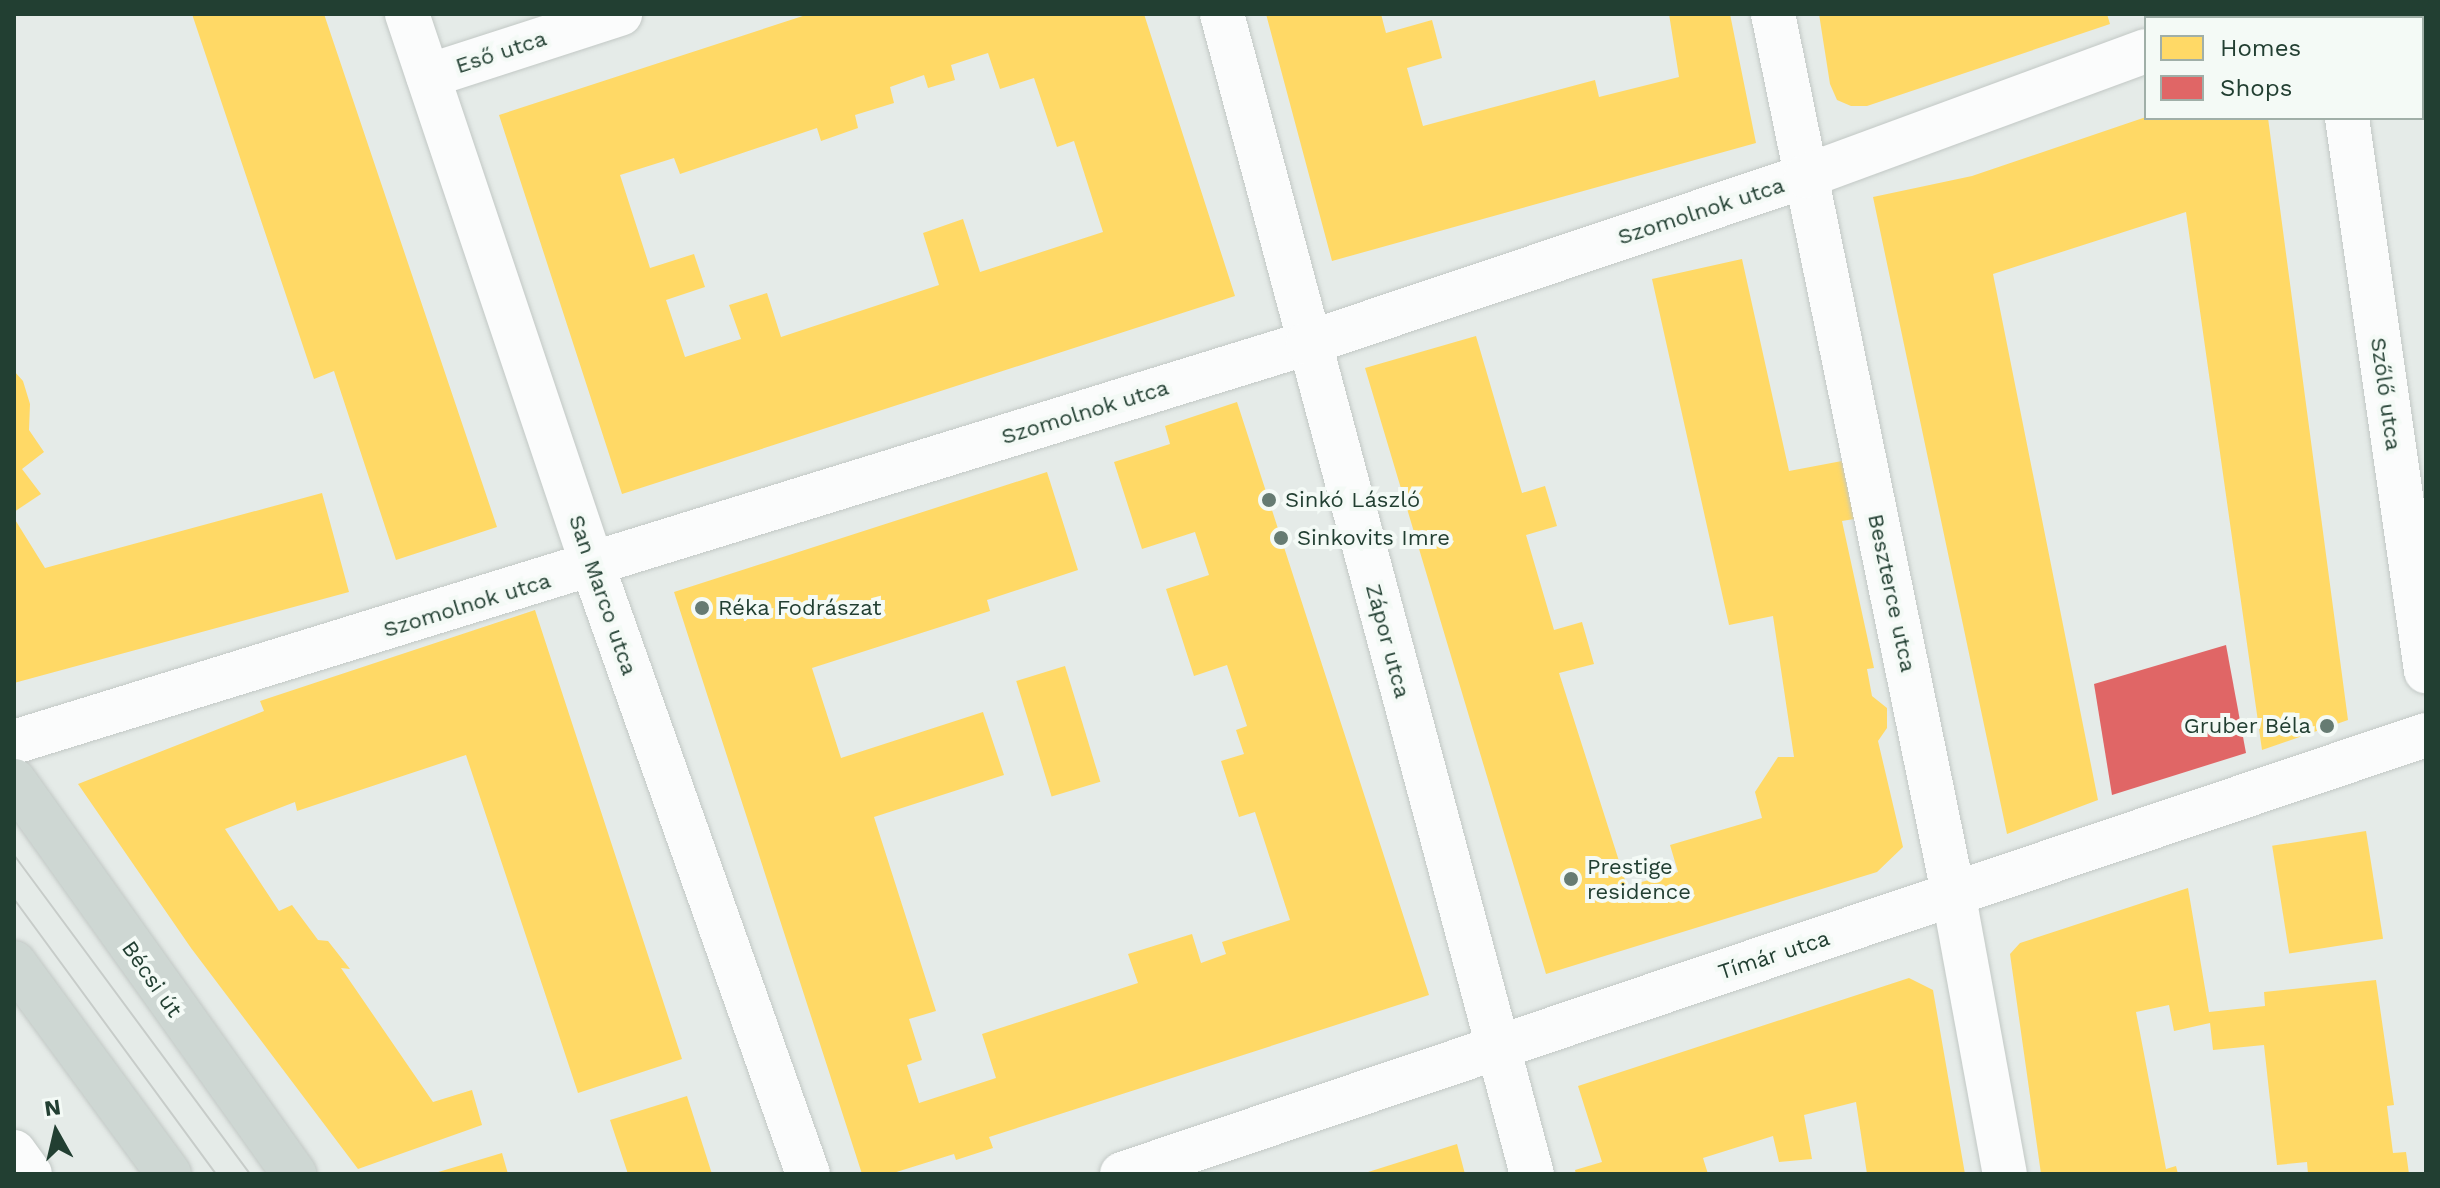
<!DOCTYPE html>
<html>
<head>
<meta charset="utf-8">
<style>
	body { margin:0 }
	#map { position:relative; width:2440px; height:1188px; overflow:hidden; background:#e5ebe8; font-family:"Work Sans",sans-serif }
	div>[style] { position:absolute }
	.homes>* { inset:0; background:#ffd966; transform-origin:0 0 }
	.shops>* { inset:0; background:#e06666 }
	.roads { filter:drop-shadow(0 0 2px #c2c8c5) drop-shadow(0 0 2px #c2c8c5) }
	.minor>* { height:44px; margin:-22px; padding:0 22px; transform-origin:22px; border-radius:22px; background:#fbfcfc }
	.major>* { height:44px; margin:-22px; padding:0 22px; transform-origin:22px; border-radius:22px; background:#ced7d3 }
	.tram>* { height:2px; margin:-1px; padding:0 1px; transform-origin:1px; border-radius:1px; background:#c7ccc9 }
	.dots>* { width:22px; height:22px; translate:-50% -50%; box-sizing:border-box; border:4px solid #f4faf6; border-radius:50% }
	span { translate:-50% -50%; white-space:nowrap; text-align:center; line-height:1.15; -webkit-text-stroke:8px #f4faf6; paint-order:stroke }
	.street-label { font-size:22px; color:#223f32 }
	.poi-label { font-size:22px; color:#223f32 }
	.left { translate:0 -50%; text-align:left }
	.right { translate:-100% -50%; text-align:right }
	.frame { position:absolute; inset:0; border:16px solid #223f32; pointer-events:none }
	.legend { position:absolute; left:2144px; top:16px; width:280px; height:104px; box-sizing:border-box; background:#f4faf6; border:2px solid #a0afa8; margin:0; padding:10px 14px; list-style:none; font-size:24px; color:#223f32 }
	.legend li { display:flex; align-items:center; gap:16px; height:40px }
	.legend b { width:40px; border:2px solid #a0afa8 }
	.north { position:absolute; left:16px; top:1092px; width:80px; height:80px; -webkit-text-stroke:6px #f4faf6; paint-order:stroke; rotate:352deg; font-size:22px; font-weight:700; line-height:32px; text-align:center; color:#223f32 }
	.north::after { content:''; display:block; margin:auto; width:28px; height:36px; background:#223f32; clip-path:polygon(50% 0,100% 100%,50% 72%,0 100%) }
</style>
</head>
<body>
<div id="map">
	<div class="homes">
		<div style="clip-path:polygon(192px 14px,324px 14px,497px 527px,396px 560px,334px 371px,314px 379px)"></div>
		<div style="clip-path:polygon(evenodd,809px 14px,1144px 14px,1235px 296px,622px 494px,499px 115px,809px 14px,988px 53px,1000px 89px,1034px 78px,1057px 147px,1074px 141px,1103px 232px,980px 272px,963px 219px,923px 233px,939px 285px,781px 337px,767px 293px,729px 305px,741px 339px,685px 357px,666px 300px,705px 287px,694px 254px,650px 268px,620px 175px,674px 158px,680px 174px,817px 128px,821px 141px,858px 128px,855px 115px,894px 103px,890px 87px,924px 75px,928px 88px,955px 80px,951px 65px,988px 53px)"></div>
		<div style="clip-path:polygon(1266px 14px,1381px 14px,1386px 33px,1432px 20px,1442px 58px,1407px 68px,1423px 126px,1595px 80px,1599px 97px,1679px 77px,1669px 14px,1730px 14px,1756px 143px,1332px 261px)"></div>
		<div style="clip-path:polygon(1819px 14px,2107px 14px,2110px 24px,1867px 106px,1851px 106px,1837px 100px,1830px 84px)"></div>
		<div style="clip-path:polygon(2405px 14px,2426px 14px,2426px 121px,2420px 118px,2422px 18px)"></div>
		<div style="clip-path:polygon(2146px 117px,2268px 118px,2348px 720px,2262px 750px,2186px 212px,1993px 274px,2098px 800px,2007px 834px,1873px 197px,1972px 176px)"></div>
		<div style="clip-path:polygon(1742px 259px,1789px 471px,1842px 461px,1854px 519px,1842px 521px,1874px 668px,1867px 669px,1872px 696px,1887px 708px,1887px 728px,1878px 741px,1903px 847px,1877px 872px,1546px 974px,1365px 368px,1476px 336px,1522px 493px,1545px 486px,1557px 526px,1526px 535px,1554px 630px,1582px 622px,1594px 664px,1559px 673px,1627px 886px,1678px 872px,1670px 845px,1762px 818px,1755px 792px,1778px 757px,1794px 757px,1773px 616px,1729px 625px,1652px 279px)"></div>
		<div style="clip-path:polygon(14px 371px,23px 381px,30px 404px,29px 430px,44px 452px,22px 469px,41px 494px,14px 512px)"></div>
		<div style="clip-path:polygon(1237px 402px,1429px 995px,989px 1137px,993px 1148px,956px 1160px,954px 1154px,890px 1174px,862px 1174px,674px 592px,1047px 472px,1078px 570px,987px 600px,990px 611px,812px 668px,841px 758px,983px 712px,1004px 775px,874px 817px,936px 1011px,909px 1019px,922px 1060px,907px 1065px,919px 1103px,996px 1078px,982px 1034px,1138px 983px,1128px 954px,1192px 934px,1201px 963px,1226px 954px,1222px 942px,1290px 920px,1255px 812px,1239px 817px,1221px 761px,1244px 754px,1236px 730px,1247px 726px,1227px 665px,1194px 676px,1166px 589px,1209px 575px,1195px 532px,1142px 549px,1114px 462px,1170px 444px,1165px 426px)"></div>
		<div style="clip-path:polygon(322px 493px,349px 592px,14px 683px,14px 518px,45px 568px)"></div>
		<div style="clip-path:polygon(535px 610px,682px 1059px,578px 1093px,466px 755px,297px 811px,295px 802px,225px 829px,279px 911px,292px 905px,318px 940px,328px 941px,350px 969px,341px 968px,433px 1102px,472px 1090px,482px 1125px,358px 1169px,191px 948px,78px 784px,264px 711px,260px 701px)"></div>
		<div style="left:1065px;top:666px;width:121px;height:51px;rotate:73deg"></div>
		<div style="left:2366px;top:831px;width:109px;height:95px;rotate:81deg"></div>
		<div style="clip-path:polygon(2188px 888px,2209px 1012px,2265px 1006px,2264px 992px,2376px 980px,2394px 1105px,2387px 1106px,2393px 1153px,2406px 1152px,2409px 1174px,2308px 1174px,2307px 1162px,2277px 1165px,2264px 1045px,2213px 1050px,2210px 1023px,2174px 1031px,2169px 1005px,2136px 1012px,2166px 1169px,2176px 1166px,2178px 1174px,2041px 1174px,2010px 954px,2020px 943px)"></div>
		<div style="clip-path:polygon(1909px 978px,1933px 990px,1965px 1174px,1867px 1174px,1856px 1102px,1804px 1115px,1812px 1159px,1779px 1162px,1773px 1136px,1703px 1158px,1708px 1174px,1576px 1174px,1575px 1170px,1602px 1162px,1578px 1086px)"></div>
		<div style="clip-path:polygon(687px 1096px,712px 1174px,628px 1174px,610px 1120px)"></div>
		<div style="clip-path:polygon(1457px 1144px,1465px 1174px,1365px 1174px,1365px 1173px)"></div>
		<div style="clip-path:polygon(502px 1153px,508px 1174px,435px 1174px,435px 1173px)"></div>
	</div>
	<div class="shops">
		<div style="clip-path:polygon(2226px 645px,2246px 753px,2112px 795px,2094px 684px)"></div>
	</div>
	<div class="roads">
		<div class="minor">
			<div style="left:407px;top:14px;width:583px;rotate:71.41deg"></div>
			<div style="left:593px;top:567px;width:644px;rotate:70.5deg"></div>
			<div style="left:1222px;top:14px;width:1201px;rotate:75.04deg"></div>
			<div style="left:1773px;top:14px;width:901px;rotate:78.42deg"></div>
			<div style="left:1954px;top:897px;width:282px;rotate:79.6deg"></div>
			<div style="left:2332px;top:14px;width:4px;rotate:90deg"></div>
			<div style="left:2236px;top:18px;width:12px;rotate:-20deg"></div>
			<div style="left:428px;top:76px;width:202px;rotate:-17.9deg"></div>
			<div style="left:2347px;top:118px;width:559px;rotate:81.87deg"></div>
			<div style="left:14px;top:742px;width:1354px;rotate:-17.14deg"></div>
			<div style="left:1308px;top:343px;width:525px;rotate:-18.54deg"></div>
			<div style="left:1806px;top:176px;width:362px;rotate:-20.2deg"></div>
			<div style="left:14px;top:1152px;width:27px;rotate:54deg"></div>
			<div style="left:1122px;top:1174px;width:1376px;rotate:-18.61deg"></div>
		</div>
		<div class="major">
			<div style="left:14px;top:781px;width:483px;rotate:54.5deg"></div>
			<div style="left:14px;top:963px;width:262px;rotate:53.7deg"></div>
		</div>
	</div>
	<div class="tram">
		<div style="left:14px;top:855px;width:397px;rotate:53.5deg"></div>
		<div style="left:14px;top:899px;width:341px;rotate:53.7deg"></div>
	</div>
	<div class="dots">
		<div style="left:1269px;top:500px;background:#667b72"></div>
		<div style="left:1281px;top:538px;background:#667b72"></div>
		<div style="left:702px;top:608px;background:#667b72"></div>
		<div style="left:2327px;top:726px;background:#667b72"></div>
		<div style="left:1571px;top:879px;background:#667b72"></div>
	</div>
	<div class="street-label">
		<span style="left:501px;top:52px;rotate:-18deg">Eső utca</span>
		<span style="left:1701px;top:211px;rotate:-18deg">Szomolnok utca</span>
		<span style="left:2386px;top:394px;rotate:82deg">Szőlő utca</span>
		<span style="left:1085px;top:412px;rotate:-17deg">Szomolnok utca</span>
		<span style="left:1892px;top:593px;rotate:78deg">Beszterce utca</span>
		<span style="left:603px;top:595px;rotate:71deg">San Marco utca</span>
		<span style="left:467px;top:605px;rotate:-17deg">Szomolnok utca</span>
		<span style="left:1388px;top:641px;rotate:75deg">Zápor utca</span>
		<span style="left:1774px;top:955px;rotate:-18deg">Tímár utca</span>
		<span style="left:152px;top:979px;rotate:55deg">Bécsi út</span>
	</div>
	<div class="poi-label">
		<span class="left" style="left:1285px;top:500px">Sinkó László</span>
		<span class="left" style="left:1297px;top:538px">Sinkovits Imre</span>
		<span class="left" style="left:718px;top:608px">Réka Fodrászat</span>
		<span class="right" style="left:2311px;top:726px">Gruber Béla</span>
		<span class="left" style="left:1587px;top:879px">Prestige<br>residence</span>
	</div>
	<div class="frame"></div>
	<ul class="legend">
	<li><b style="height:22px;background:#ffd966"></b>Homes</li>
	<li><b style="height:22px;background:#e06666"></b>Shops</li>
	</ul>
	<div class="north">N</div>
</div>
</body>
</html>
